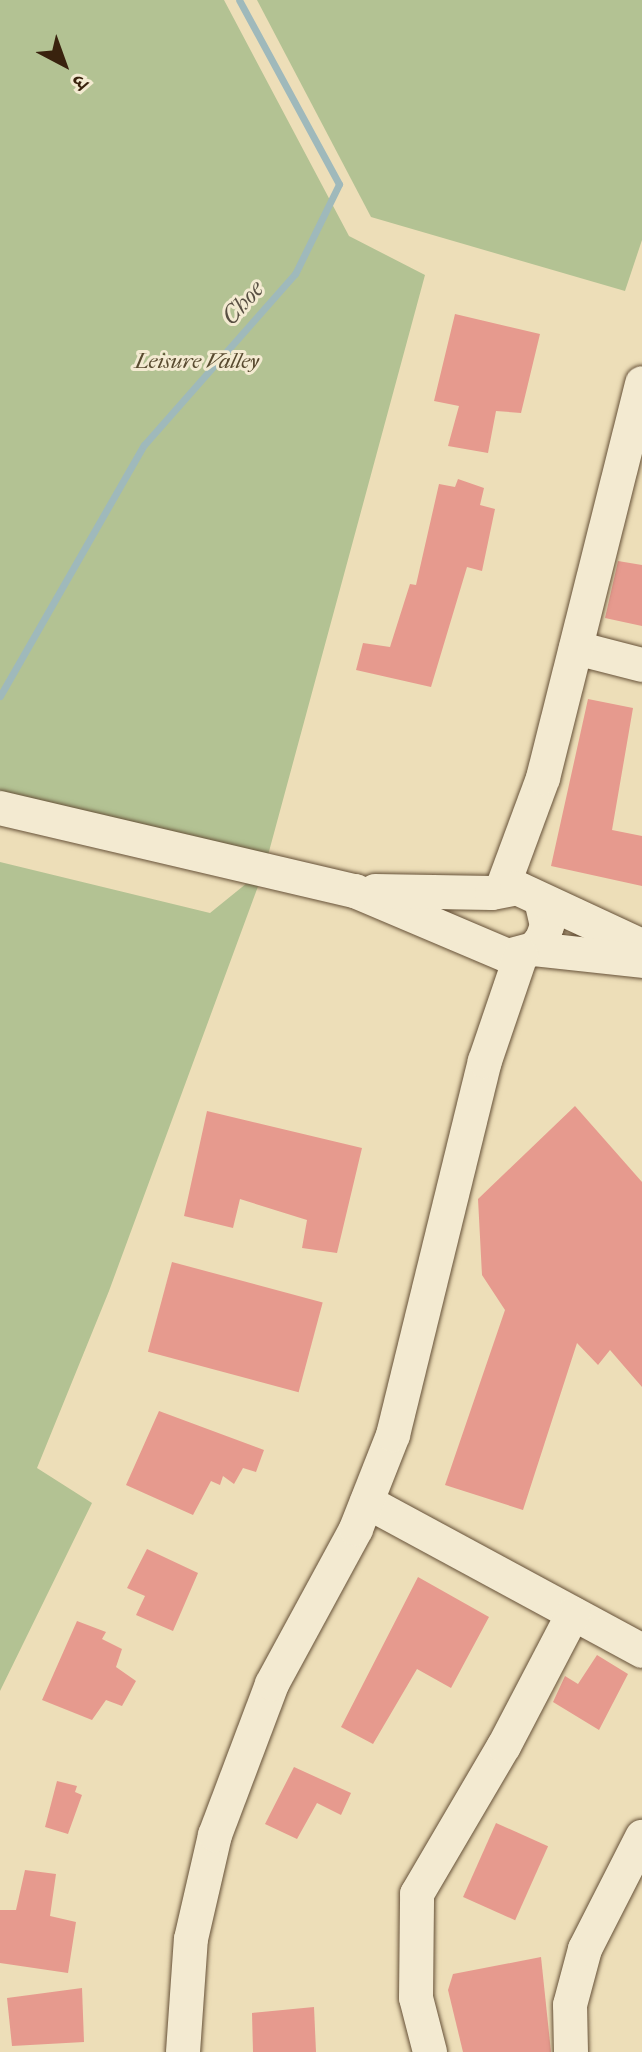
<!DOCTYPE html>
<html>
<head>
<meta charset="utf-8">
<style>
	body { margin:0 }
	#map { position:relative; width:642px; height:2052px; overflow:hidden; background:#eddeb8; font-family:"IM FELL French Canon","Noto Serif Devanagari",serif }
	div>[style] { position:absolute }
	.green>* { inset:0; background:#b3c293 }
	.stream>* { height:7px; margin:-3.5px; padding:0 3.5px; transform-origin:3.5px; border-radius:3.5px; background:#9fb9bb }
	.building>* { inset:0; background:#e69a8e; transform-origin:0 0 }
	.roads { filter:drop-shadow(0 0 2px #665138) drop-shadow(0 0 2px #665138) }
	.minor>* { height:34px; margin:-17px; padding:0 17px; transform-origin:17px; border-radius:17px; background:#f3ead1 }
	span { translate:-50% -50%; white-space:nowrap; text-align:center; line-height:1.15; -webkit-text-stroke:6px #f3ead1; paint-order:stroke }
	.park-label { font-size:22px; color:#584a2f; font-style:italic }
	.water-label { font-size:24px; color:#584f42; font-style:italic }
	.north { position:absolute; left:24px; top:24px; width:80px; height:80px; -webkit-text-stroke:6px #f3ead1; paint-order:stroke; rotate:139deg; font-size:22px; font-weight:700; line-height:32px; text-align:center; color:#39220e }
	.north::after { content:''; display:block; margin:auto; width:28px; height:36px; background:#39220e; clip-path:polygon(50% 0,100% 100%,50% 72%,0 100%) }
</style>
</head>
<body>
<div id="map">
	<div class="green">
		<div style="clip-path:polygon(0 0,224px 0,349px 236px,425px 275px,264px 870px,109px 1291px,37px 1468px,92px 1503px,0 1691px,0 862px,210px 913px,263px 870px,0 796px)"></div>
		<div style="clip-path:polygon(257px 0,642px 0,642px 240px,625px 291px,371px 217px)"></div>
	</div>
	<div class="stream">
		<div style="left:0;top:696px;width:289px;rotate:-60.2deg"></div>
		<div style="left:144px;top:445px;width:228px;rotate:-48.6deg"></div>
		<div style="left:295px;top:274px;width:100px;rotate:-63.9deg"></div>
		<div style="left:339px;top:184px;width:209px;rotate:-118.5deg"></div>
	</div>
	<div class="building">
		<div style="clip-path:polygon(455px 314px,540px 334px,521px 413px,496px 411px,488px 453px,448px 446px,459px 406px,434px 401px)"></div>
		<div style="clip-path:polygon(458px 479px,484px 488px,480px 505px,495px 509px,482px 571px,467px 567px,431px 687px,356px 670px,363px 643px,390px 647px,410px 584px,416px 585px,439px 484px,455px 487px)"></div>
		<div style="clip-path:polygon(618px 561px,642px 565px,642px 626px,605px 618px)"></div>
		<div style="clip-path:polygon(588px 699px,633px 708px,612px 830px,642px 836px,642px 886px,551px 866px)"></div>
		<div style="clip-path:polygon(575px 1106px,642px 1182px,642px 1387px,610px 1350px,598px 1365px,577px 1343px,523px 1510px,445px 1485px,505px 1310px,482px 1275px,478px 1199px)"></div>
		<div style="clip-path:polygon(207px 1111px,362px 1148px,337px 1253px,302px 1248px,307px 1220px,240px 1199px,233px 1228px,184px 1216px)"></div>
		<div style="left:172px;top:1262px;width:156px;height:93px;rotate:15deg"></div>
		<div style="clip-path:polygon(159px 1411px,264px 1450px,256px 1472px,243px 1468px,234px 1484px,223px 1476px,220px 1485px,211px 1481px,193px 1515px,126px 1485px)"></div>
		<div style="clip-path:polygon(147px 1549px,198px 1573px,173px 1631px,136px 1615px,145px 1596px,127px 1588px)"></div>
		<div style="clip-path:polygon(418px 1577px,489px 1617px,451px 1688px,417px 1669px,373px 1744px,341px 1727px)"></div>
		<div style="clip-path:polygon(77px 1621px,106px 1632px,102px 1639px,122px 1649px,116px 1667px,136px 1681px,122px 1706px,106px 1700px,92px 1720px,42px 1700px)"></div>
		<div style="clip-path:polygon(597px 1655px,628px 1674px,599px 1730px,553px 1702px,565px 1676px,578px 1684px)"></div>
		<div style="clip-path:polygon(294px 1767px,351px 1793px,341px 1815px,317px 1803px,297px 1839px,265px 1824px)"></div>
		<div style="clip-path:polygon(57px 1781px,77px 1786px,75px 1792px,82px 1795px,68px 1834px,45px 1827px)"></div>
		<div style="left:496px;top:1823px;width:57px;height:81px;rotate:24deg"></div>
		<div style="clip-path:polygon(25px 1870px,56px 1874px,50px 1916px,76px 1922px,68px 1973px,0 1963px,0 1910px,16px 1910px)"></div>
		<div style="clip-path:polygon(541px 1957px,551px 2052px,463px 2052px,448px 1990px,453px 1974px)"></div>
		<div style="clip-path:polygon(82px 1988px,84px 2042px,12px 2046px,7px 1998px)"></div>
		<div style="clip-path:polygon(314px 2007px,316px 2052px,253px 2052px,252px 2013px)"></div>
	</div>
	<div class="roads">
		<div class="minor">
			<div style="left:576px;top:648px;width:68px;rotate:14.4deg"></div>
			<div style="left:0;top:808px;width:365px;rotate:13.2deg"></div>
			<div style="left:355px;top:891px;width:166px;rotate:23deg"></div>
			<div style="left:508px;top:956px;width:27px;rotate:-15deg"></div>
			<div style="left:534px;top:949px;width:13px;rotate:-51deg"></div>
			<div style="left:542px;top:939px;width:14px;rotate:-69deg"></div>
			<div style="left:547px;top:926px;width:26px;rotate:-103deg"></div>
			<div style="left:502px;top:889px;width:118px;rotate:-69.7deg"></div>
			<div style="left:543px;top:778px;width:407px;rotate:-75.9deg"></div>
			<div style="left:375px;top:891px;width:117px;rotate:1deg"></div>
			<div style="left:492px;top:893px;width:25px;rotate:-11deg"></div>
			<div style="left:517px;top:888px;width:138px;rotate:24.9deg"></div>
			<div style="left:534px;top:949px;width:109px;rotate:6.3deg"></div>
			<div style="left:367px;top:1502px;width:313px;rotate:28.4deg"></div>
			<div style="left:183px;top:2052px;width:113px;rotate:-86deg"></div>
			<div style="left:191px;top:1939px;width:107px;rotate:-77deg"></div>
			<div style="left:215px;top:1835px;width:161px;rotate:-69.3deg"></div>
			<div style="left:272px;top:1684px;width:176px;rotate:-61.5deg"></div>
			<div style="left:356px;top:1529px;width:101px;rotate:-68.5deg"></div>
			<div style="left:393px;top:1435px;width:385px;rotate:-76.2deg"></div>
			<div style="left:485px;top:1061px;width:112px;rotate:-71.2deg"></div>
			<div style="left:430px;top:2052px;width:56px;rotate:-104.5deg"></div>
			<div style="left:416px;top:1998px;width:104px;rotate:-89.4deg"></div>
			<div style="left:417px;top:1894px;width:172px;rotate:-59.6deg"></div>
			<div style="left:504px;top:1746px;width:149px;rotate:-62.4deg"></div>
			<div style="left:571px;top:2052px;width:47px;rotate:-91.2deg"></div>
			<div style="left:570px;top:2005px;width:58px;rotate:-75deg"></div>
			<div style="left:585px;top:1949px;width:126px;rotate:-63deg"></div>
		</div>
	</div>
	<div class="park-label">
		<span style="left:197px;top:362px">Leisure Valley</span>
	</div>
	<div class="water-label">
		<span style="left:243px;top:303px;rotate:-48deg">Choe</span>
	</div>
	<div class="north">उ</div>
</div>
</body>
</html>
